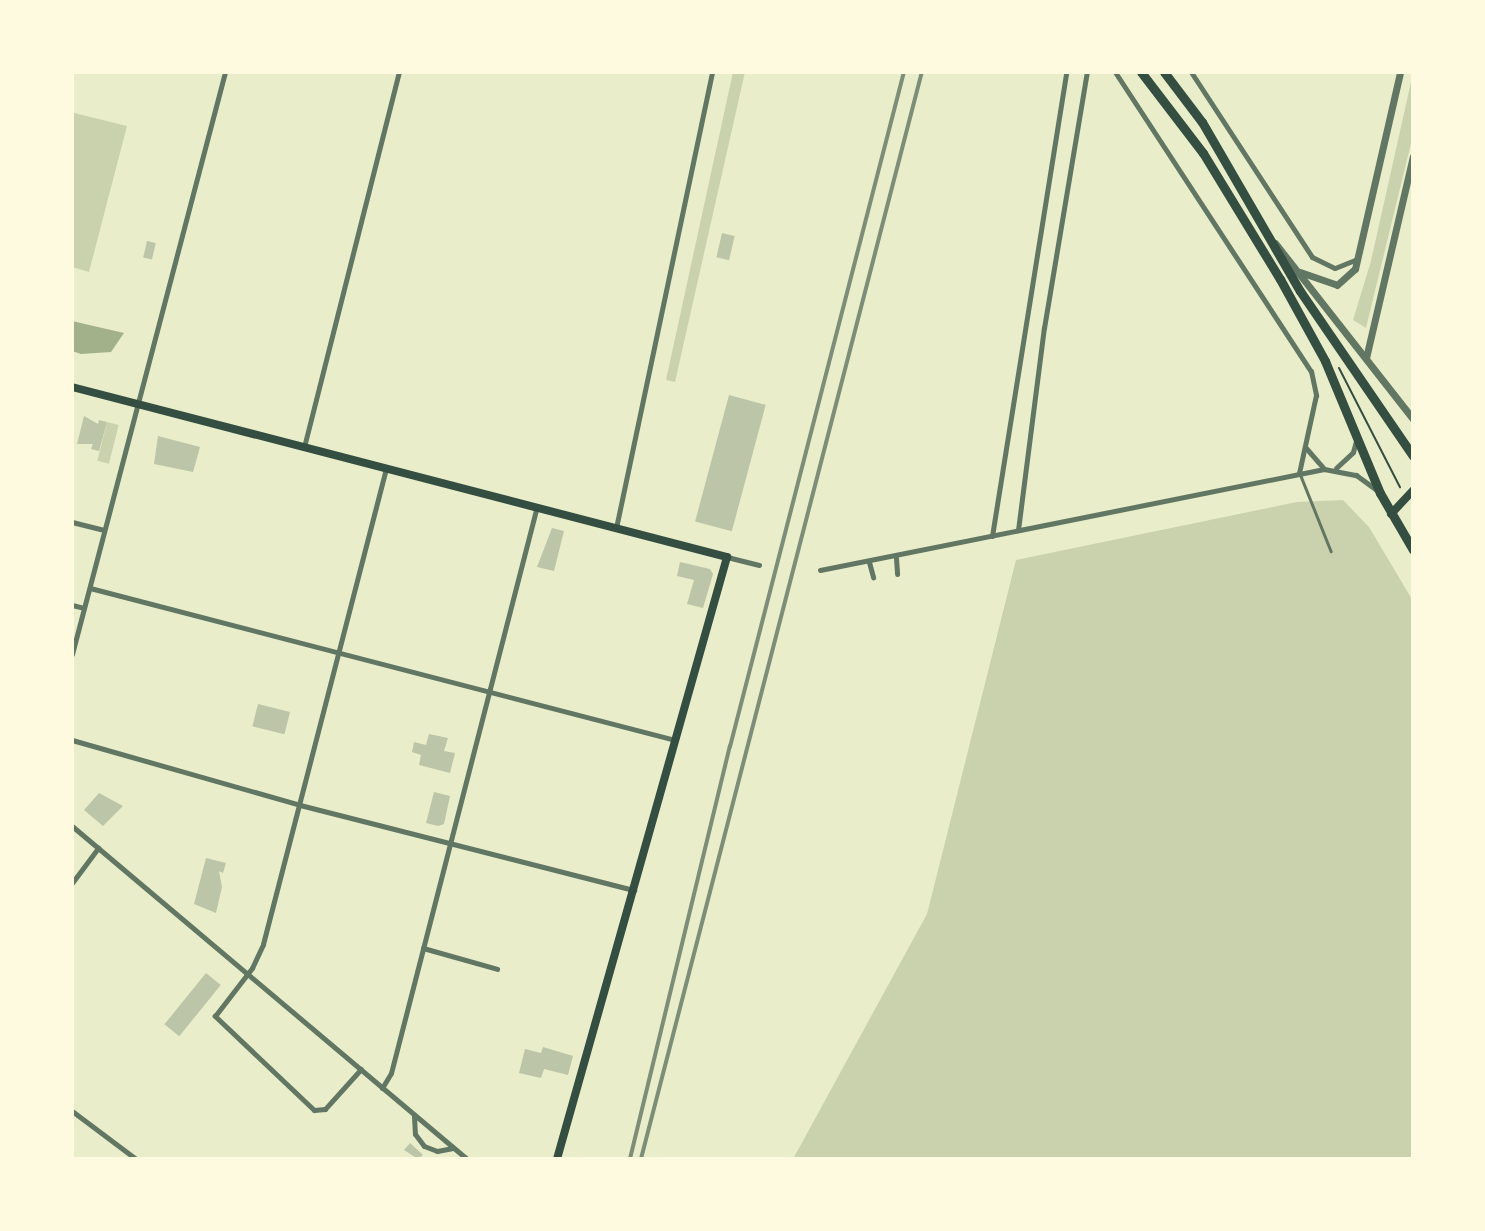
<!DOCTYPE html>
<html>
<head>
<meta charset="utf-8">
<style>
	body { margin:0 }
	#map { position:relative; width:1485px; height:1231px; overflow:hidden; background:#e9edc9; font-family:"Fira Sans Condensed",sans-serif }
	div>[style] { position:absolute }
	.green>* { inset:0; background:#cad2ad; transform-origin:0 0 }
	.water>* { inset:0; background:#a3b18a }
	.building>* { inset:0; background:#bcc5a7; transform-origin:0 0 }
	.path>* { height:2px; margin:-1px; padding:0 1px; transform-origin:1px; border-radius:1px; background:#344e41 }
	.service>* { height:2.5px; margin:-1.25px; padding:0 1.25px; transform-origin:1.25px; border-radius:1.25px; background:#617663 }
	.minor>* { height:5px; margin:-2.5px; padding:0 2.5px; transform-origin:2.5px; border-radius:2.5px; background:#617663 }
	.tertiary>* { height:7px; margin:-3.5px; padding:0 3.5px; transform-origin:3.5px; border-radius:3.5px; background:#617663 }
	.secondary>* { height:8px; margin:-4px; padding:0 4px; transform-origin:4px; border-radius:4px; background:#344e41 }
	.trunk>* { height:9px; margin:-4.5px; padding:0 4.5px; transform-origin:4.5px; border-radius:4.5px; background:#344e41 }
	.rail>* { height:3.5px; margin:-1.75px; padding:0 1.75px; transform-origin:1.75px; border-radius:1.75px; background:#7c8e77 }
	span { translate:-50% -50%; white-space:nowrap; text-align:center; line-height:1.15; -webkit-text-stroke:5px #fefae0; paint-order:stroke }
	.frame { position:absolute; inset:0; border:74px solid #fefae0; pointer-events:none }
</style>
</head>
<body>
<div id="map">
	<div class="green">
		<div style="clip-path:polygon(733px 72px,745px 72px,675px 382px,666px 380px)"></div>
		<div style="clip-path:polygon(1413px 73px,1413px 135px,1366px 328px,1353px 320px,1371px 261px)"></div>
		<div style="clip-path:polygon(74px 113px,127px 126px,89px 272px,72px 267px)"></div>
		<div style="left:107px;top:422px;width:12px;height:40px;rotate:14deg"></div>
		<div style="clip-path:polygon(1343px 500px,1369px 527px,1413px 601px,1413px 1159px,793px 1159px,927px 914px,1016px 560px,1297px 502px)"></div>
	</div>
	<div class="water">
		<div style="clip-path:polygon(72px 321px,124px 333px,111px 352px,81px 354px,72px 351px)"></div>
	</div>
	<div class="building">
		<div style="left:722px;top:233px;width:13px;height:25px;rotate:13deg"></div>
		<div style="left:147px;top:241px;width:9px;height:17px;rotate:13deg"></div>
		<div style="left:729px;top:395px;width:38px;height:131px;rotate:15deg"></div>
		<div style="clip-path:polygon(84px 416px,98px 424px,99px 420px,107px 422px,99px 451px,91px 449px,93px 444px,77px 444px)"></div>
		<div style="clip-path:polygon(158px 436px,200px 447px,193px 472px,154px 464px)"></div>
		<div style="clip-path:polygon(552px 528px,564px 531px,554px 571px,537px 567px)"></div>
		<div style="clip-path:polygon(680px 562px,710px 569px,713px 574px,703px 608px,687px 604px,694px 580px,677px 576px)"></div>
		<div style="left:258px;top:704px;width:33px;height:23px;rotate:14deg"></div>
		<div style="clip-path:polygon(429px 734px,448px 738px,444px 751px,455px 753px,450px 773px,419px 765px,421px 755px,412px 752px,414px 742px,426px 745px)"></div>
		<div style="clip-path:polygon(434px 792px,450px 796px,444px 824px,438px 826px,426px 823px)"></div>
		<div style="clip-path:polygon(99px 793px,123px 806px,103px 826px,84px 810px)"></div>
		<div style="clip-path:polygon(206px 858px,226px 863px,223px 873px,219px 871px,222px 887px,216px 913px,194px 904px)"></div>
		<div style="left:206px;top:973px;width:19px;height:66px;rotate:39deg"></div>
		<div style="clip-path:polygon(543px 1047px,573px 1056px,568px 1075px,544px 1069px,541px 1078px,519px 1073px,525px 1049px,541px 1053px)"></div>
		<div style="clip-path:polygon(410px 1143px,423px 1155px,418px 1159px,404px 1150px)"></div>
	</div>
	<div class="path">
		<div style="left:1339px;top:368px;width:134px;rotate:62.9deg"></div>
	</div>
	<div class="service">
		<div style="left:1301px;top:476px;width:81px;rotate:68.2deg"></div>
	</div>
	<div class="minor">
		<div style="left:1115px;top:72px;width:358px;rotate:56.8deg"></div>
		<div style="left:1311px;top:371px;width:25px;rotate:78deg"></div>
		<div style="left:1316px;top:395px;width:80px;rotate:102.3deg"></div>
		<div style="left:1191px;top:72px;width:221px;rotate:56.8deg"></div>
		<div style="left:1312px;top:257px;width:25px;rotate:26deg"></div>
		<div style="left:1335px;top:268px;width:24px;rotate:-22deg"></div>
		<div style="left:304px;top:447px;width:387px;rotate:-75.8deg"></div>
		<div style="left:1306px;top:448px;width:28px;rotate:49deg"></div>
		<div style="left:1336px;top:468px;width:23px;rotate:-43deg"></div>
		<div style="left:1353px;top:452px;width:11px;rotate:-75deg"></div>
		<div style="left:72px;top:522px;width:33px;rotate:14deg"></div>
		<div style="left:616px;top:528px;width:466px;rotate:-78.1deg"></div>
		<div style="left:1018px;top:530px;width:204px;rotate:-82.7deg"></div>
		<div style="left:1044px;top:328px;width:260px;rotate:-80.5deg"></div>
		<div style="left:992px;top:536px;width:470px;rotate:-80.9deg"></div>
		<div style="left:727px;top:557px;width:33px;rotate:14deg"></div>
		<div style="left:896px;top:558px;width:16px;rotate:86deg"></div>
		<div style="left:869px;top:562px;width:16px;rotate:75deg"></div>
		<div style="left:820px;top:570px;width:514px;rotate:-11.33deg"></div>
		<div style="left:1324px;top:469px;width:33px;rotate:11deg"></div>
		<div style="left:1356px;top:475px;width:27px;rotate:36deg"></div>
		<div style="left:90px;top:588px;width:604px;rotate:14.57deg"></div>
		<div style="left:72px;top:605px;width:12px;rotate:14deg"></div>
		<div style="left:72px;top:654px;width:602px;rotate:-75.27deg"></div>
		<div style="left:72px;top:740px;width:237px;rotate:15.9deg"></div>
		<div style="left:300px;top:805px;width:345px;rotate:14.3deg"></div>
		<div style="left:72px;top:826px;width:517px;rotate:40.13deg"></div>
		<div style="left:72px;top:883px;width:44px;rotate:-53.4deg"></div>
		<div style="left:423px;top:948px;width:77px;rotate:15.8deg"></div>
		<div style="left:361px;top:1069px;width:54px;rotate:132deg"></div>
		<div style="left:325px;top:1109px;width:11px;rotate:175deg"></div>
		<div style="left:314px;top:1110px;width:137px;rotate:-136.5deg"></div>
		<div style="left:215px;top:1016px;width:61px;rotate:-52.4deg"></div>
		<div style="left:252px;top:968px;width:26px;rotate:-65deg"></div>
		<div style="left:263px;top:944px;width:491px;rotate:-75.5deg"></div>
		<div style="left:382px;top:1088px;width:17px;rotate:-59deg"></div>
		<div style="left:391px;top:1073px;width:585px;rotate:-75.56deg"></div>
		<div style="left:72px;top:1111px;width:80px;rotate:36.9deg"></div>
		<div style="left:414px;top:1116px;width:18px;rotate:87deg"></div>
		<div style="left:415px;top:1134px;width:15px;rotate:53deg"></div>
		<div style="left:424px;top:1146px;width:14px;rotate:21deg"></div>
		<div style="left:437px;top:1151px;width:16px;rotate:-11deg"></div>
	</div>
	<div class="tertiary">
		<div style="left:1275px;top:243px;width:224px;rotate:51.9deg"></div>
		<div style="left:1300px;top:272px;width:39px;rotate:19deg"></div>
		<div style="left:1337px;top:285px;width:24px;rotate:-42deg"></div>
		<div style="left:1355px;top:269px;width:202px;rotate:-77.1deg"></div>
		<div style="left:1366px;top:358px;width:207px;rotate:-76.9deg"></div>
	</div>
	<div class="secondary">
		<div style="left:72px;top:387px;width:677px;rotate:14.55deg"></div>
		<div style="left:727px;top:557px;width:626px;rotate:105.77deg"></div>
		<div style="left:1391px;top:514px;width:33px;rotate:-47deg"></div>
	</div>
	<div class="trunk">
		<div style="left:1141px;top:72px;width:102px;rotate:52.6deg"></div>
		<div style="left:1203px;top:153px;width:148px;rotate:58.6deg"></div>
		<div style="left:1280px;top:279px;width:94px;rotate:61.2deg"></div>
		<div style="left:1325px;top:361px;width:143px;rotate:67.4deg"></div>
		<div style="left:1380px;top:493px;width:66px;rotate:59.9deg"></div>
		<div style="left:1164px;top:72px;width:63px;rotate:52.8deg"></div>
		<div style="left:1202px;top:122px;width:195px;rotate:59.9deg"></div>
		<div style="left:1300px;top:291px;width:200px;rotate:55.6deg"></div>
	</div>
	<div class="rail">
		<div style="left:630px;top:1159px;width:424px;rotate:-76.4deg"></div>
		<div style="left:730px;top:747px;width:697px;rotate:-75.55deg"></div>
		<div style="left:641px;top:1159px;width:1123px;rotate:-75.51deg"></div>
	</div>
	<div class="frame"></div>
</div>
</body>
</html>
